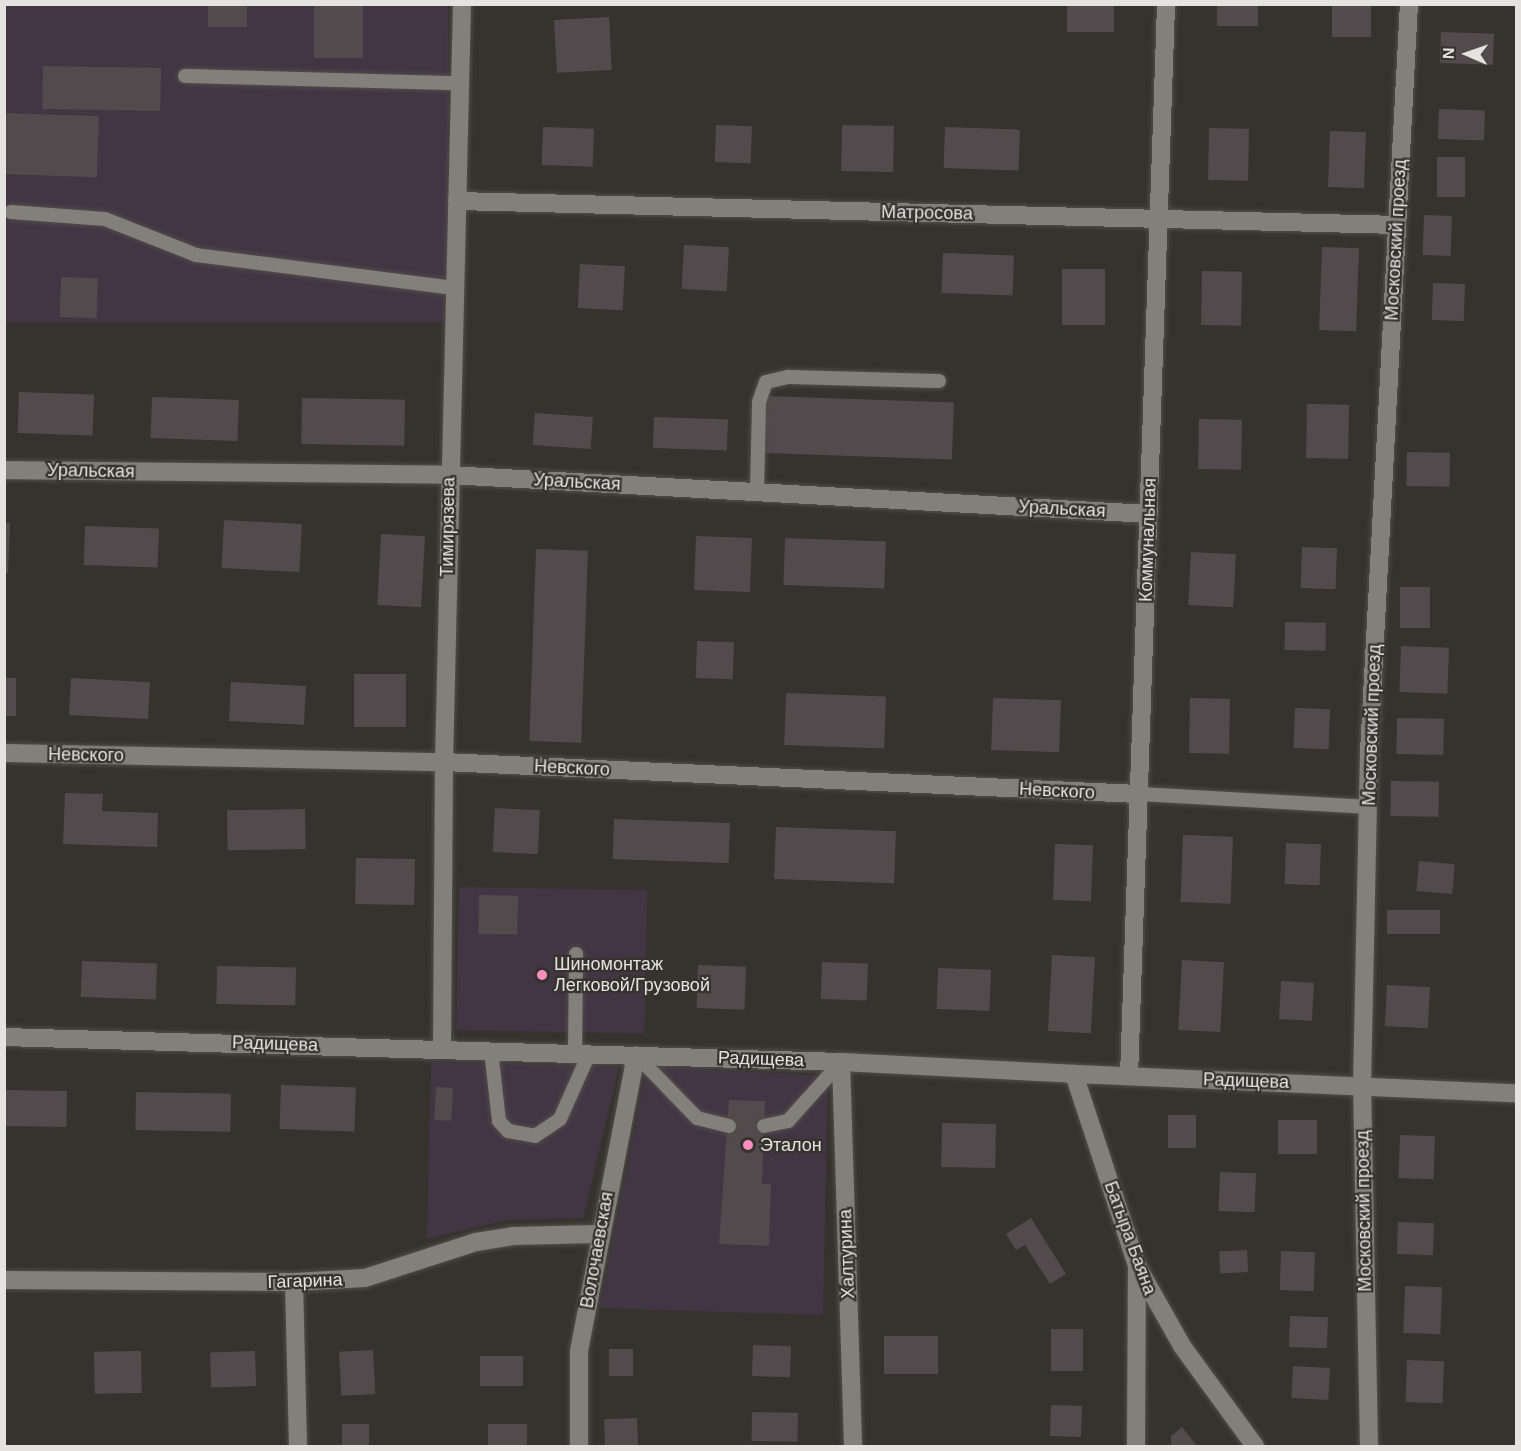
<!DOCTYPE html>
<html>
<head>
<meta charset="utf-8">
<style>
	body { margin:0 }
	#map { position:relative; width:1521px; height:1451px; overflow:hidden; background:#36332e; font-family:Arial,sans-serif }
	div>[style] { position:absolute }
	.commercial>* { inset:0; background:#423644; transform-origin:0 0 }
	.building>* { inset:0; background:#524b4d; transform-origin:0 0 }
	.roads { filter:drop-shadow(0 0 2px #514e4b) drop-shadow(0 0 2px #514e4b) }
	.service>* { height:14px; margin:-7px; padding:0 7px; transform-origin:7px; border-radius:7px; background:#837f7a }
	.minor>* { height:18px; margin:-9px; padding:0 9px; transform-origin:9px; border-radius:9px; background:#837f7a }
	.tertiary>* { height:18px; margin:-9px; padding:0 9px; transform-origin:9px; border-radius:9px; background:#837f7a }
	.dots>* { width:16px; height:16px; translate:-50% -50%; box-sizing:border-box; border:3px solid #36332e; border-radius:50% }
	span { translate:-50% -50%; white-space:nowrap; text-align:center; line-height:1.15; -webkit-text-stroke:4.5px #36332e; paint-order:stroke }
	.street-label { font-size:18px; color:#e5e3e0 }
	.poi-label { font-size:18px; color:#e5e3e0 }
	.left { translate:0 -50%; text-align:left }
	.frame { position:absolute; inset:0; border:6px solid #e5e3e0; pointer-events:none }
	.north { position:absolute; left:1437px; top:24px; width:60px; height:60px; -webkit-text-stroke:4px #36332e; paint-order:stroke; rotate:272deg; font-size:16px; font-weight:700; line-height:24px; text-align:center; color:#e5e3e0 }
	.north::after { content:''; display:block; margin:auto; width:21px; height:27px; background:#e5e3e0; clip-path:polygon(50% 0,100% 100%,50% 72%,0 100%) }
</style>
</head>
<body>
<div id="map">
	<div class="commercial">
		<div style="left:5px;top:5px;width:443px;height:317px"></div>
		<div style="left:459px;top:887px;width:188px;height:143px;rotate:1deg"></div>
		<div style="clip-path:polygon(431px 1062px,619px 1067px,583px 1218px,506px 1220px,427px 1239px)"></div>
		<div style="clip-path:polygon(647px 1067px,828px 1076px,823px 1315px,600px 1308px)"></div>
	</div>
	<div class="building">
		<div style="left:208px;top:4px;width:39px;height:23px"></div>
		<div style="left:314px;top:4px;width:49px;height:54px"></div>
		<div style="left:1067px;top:4px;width:47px;height:28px"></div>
		<div style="left:1217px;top:4px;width:41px;height:22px"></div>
		<div style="left:1332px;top:4px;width:39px;height:33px"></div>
		<div style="left:609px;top:17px;width:53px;height:55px;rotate:87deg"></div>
		<div style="left:1441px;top:32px;width:53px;height:31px;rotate:2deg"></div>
		<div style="left:43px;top:66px;width:118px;height:43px;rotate:1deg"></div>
		<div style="left:1439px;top:109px;width:46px;height:30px;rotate:2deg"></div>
		<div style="left:4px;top:113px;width:95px;height:61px;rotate:2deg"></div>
		<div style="left:716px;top:125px;width:36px;height:37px;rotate:2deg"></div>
		<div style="left:842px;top:125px;width:52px;height:46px;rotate:1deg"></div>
		<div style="left:543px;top:127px;width:51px;height:38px;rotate:2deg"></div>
		<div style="left:945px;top:127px;width:75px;height:41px;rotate:2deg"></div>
		<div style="left:1209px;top:128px;width:40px;height:52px;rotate:1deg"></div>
		<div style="left:1330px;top:131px;width:36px;height:56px;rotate:2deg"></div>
		<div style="left:1437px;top:157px;width:28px;height:40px"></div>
		<div style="left:1424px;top:215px;width:28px;height:40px;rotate:2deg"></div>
		<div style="left:684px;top:245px;width:45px;height:44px;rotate:3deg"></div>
		<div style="left:1322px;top:247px;width:37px;height:83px;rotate:2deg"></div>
		<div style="left:943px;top:253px;width:71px;height:40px;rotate:2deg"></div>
		<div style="left:580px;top:264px;width:45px;height:44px;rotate:3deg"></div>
		<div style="left:1062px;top:269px;width:43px;height:56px"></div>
		<div style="left:1202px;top:271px;width:40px;height:54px;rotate:1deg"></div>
		<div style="left:61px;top:277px;width:37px;height:40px;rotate:2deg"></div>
		<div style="left:1433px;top:283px;width:32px;height:37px;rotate:2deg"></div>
		<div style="left:19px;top:392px;width:75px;height:41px;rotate:2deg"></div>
		<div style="left:766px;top:396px;width:188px;height:57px;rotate:2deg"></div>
		<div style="left:152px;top:397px;width:87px;height:41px;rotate:2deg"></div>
		<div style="left:302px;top:398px;width:103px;height:46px;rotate:1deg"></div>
		<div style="left:1307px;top:404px;width:42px;height:54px;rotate:1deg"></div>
		<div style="left:535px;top:413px;width:58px;height:32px;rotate:4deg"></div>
		<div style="left:654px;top:417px;width:74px;height:31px;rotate:2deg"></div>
		<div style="left:1199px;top:419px;width:43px;height:50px;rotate:1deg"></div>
		<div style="left:1407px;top:452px;width:43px;height:34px;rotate:1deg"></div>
		<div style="left:224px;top:520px;width:78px;height:48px;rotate:3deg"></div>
		<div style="clip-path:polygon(4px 523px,10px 523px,8px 573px,4px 573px)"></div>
		<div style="left:85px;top:526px;width:74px;height:39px;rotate:2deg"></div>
		<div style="left:381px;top:534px;width:44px;height:71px;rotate:3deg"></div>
		<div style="left:696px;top:536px;width:56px;height:54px;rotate:2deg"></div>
		<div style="left:785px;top:538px;width:101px;height:47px;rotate:2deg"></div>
		<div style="left:1302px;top:547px;width:35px;height:41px;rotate:2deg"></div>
		<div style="left:536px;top:549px;width:52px;height:192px;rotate:2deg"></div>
		<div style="left:1191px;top:552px;width:45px;height:53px;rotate:3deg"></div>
		<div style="left:1400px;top:587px;width:30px;height:41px"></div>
		<div style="left:1285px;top:622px;width:41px;height:28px;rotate:1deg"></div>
		<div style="left:697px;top:641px;width:37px;height:37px;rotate:2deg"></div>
		<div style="left:1401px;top:646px;width:48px;height:46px;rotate:2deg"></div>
		<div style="left:354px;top:674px;width:52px;height:53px"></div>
		<div style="left:4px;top:678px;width:12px;height:38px"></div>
		<div style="left:71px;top:678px;width:79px;height:37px;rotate:3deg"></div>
		<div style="left:231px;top:682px;width:75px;height:39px;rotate:3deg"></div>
		<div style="left:786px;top:693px;width:100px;height:52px;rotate:2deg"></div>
		<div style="left:993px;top:698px;width:68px;height:52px;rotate:2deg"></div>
		<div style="left:1190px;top:698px;width:40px;height:55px;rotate:1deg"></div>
		<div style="left:1295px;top:708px;width:35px;height:40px;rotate:2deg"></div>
		<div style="left:1397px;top:718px;width:47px;height:36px;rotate:1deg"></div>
		<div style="left:1391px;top:781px;width:48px;height:35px;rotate:1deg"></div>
		<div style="clip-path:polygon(65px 793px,103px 794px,102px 811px,158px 813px,157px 847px,63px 844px)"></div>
		<div style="left:495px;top:808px;width:45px;height:44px;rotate:3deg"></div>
		<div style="left:305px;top:809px;width:40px;height:78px;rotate:89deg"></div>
		<div style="left:614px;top:819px;width:116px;height:40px;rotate:2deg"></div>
		<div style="left:776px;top:827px;width:120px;height:52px;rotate:2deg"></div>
		<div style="left:1183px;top:835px;width:50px;height:67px;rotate:2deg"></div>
		<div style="left:1286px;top:843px;width:35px;height:41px;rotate:2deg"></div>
		<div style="left:1055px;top:844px;width:38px;height:56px;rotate:2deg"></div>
		<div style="left:356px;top:858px;width:59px;height:46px;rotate:1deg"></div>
		<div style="left:1419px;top:861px;width:36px;height:30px;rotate:5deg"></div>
		<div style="left:479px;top:895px;width:39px;height:39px;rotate:1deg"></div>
		<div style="left:1440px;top:910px;width:24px;height:53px;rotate:90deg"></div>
		<div style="left:1052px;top:955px;width:43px;height:76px;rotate:3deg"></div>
		<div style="left:1182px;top:960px;width:42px;height:70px;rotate:3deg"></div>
		<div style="left:82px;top:961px;width:75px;height:36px;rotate:2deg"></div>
		<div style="left:822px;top:962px;width:46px;height:37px;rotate:2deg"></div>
		<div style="left:698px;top:965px;width:48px;height:43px;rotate:2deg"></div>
		<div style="left:217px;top:966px;width:79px;height:38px;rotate:1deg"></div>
		<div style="left:938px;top:968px;width:53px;height:41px;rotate:2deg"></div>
		<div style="left:1281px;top:981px;width:33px;height:38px;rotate:3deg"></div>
		<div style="left:1387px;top:985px;width:43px;height:41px;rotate:3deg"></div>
		<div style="left:281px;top:1085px;width:75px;height:44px;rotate:2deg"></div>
		<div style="left:436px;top:1087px;width:17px;height:33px;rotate:3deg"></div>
		<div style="left:4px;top:1090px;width:63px;height:36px;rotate:1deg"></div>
		<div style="left:136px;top:1092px;width:95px;height:38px;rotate:1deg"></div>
		<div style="clip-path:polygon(729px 1100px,765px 1101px,762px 1184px,771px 1184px,769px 1246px,719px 1244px)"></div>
		<div style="left:1168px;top:1115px;width:28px;height:33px"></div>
		<div style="left:1278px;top:1120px;width:39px;height:34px"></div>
		<div style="left:942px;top:1123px;width:54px;height:44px;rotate:1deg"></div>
		<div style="left:1400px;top:1135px;width:35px;height:43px;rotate:2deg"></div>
		<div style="left:1220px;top:1172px;width:36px;height:39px;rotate:2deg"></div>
		<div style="clip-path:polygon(1031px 1218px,1066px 1274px,1050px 1284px,1025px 1245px,1016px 1250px,1006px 1234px)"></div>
		<div style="left:1398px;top:1222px;width:36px;height:32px;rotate:2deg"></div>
		<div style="left:1247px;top:1250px;width:22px;height:28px;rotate:87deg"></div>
		<div style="left:1281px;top:1251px;width:34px;height:39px;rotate:2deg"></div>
		<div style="left:1405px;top:1286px;width:37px;height:47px;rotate:2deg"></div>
		<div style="left:1290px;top:1316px;width:38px;height:31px;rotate:2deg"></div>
		<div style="left:1051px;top:1329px;width:32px;height:42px"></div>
		<div style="left:884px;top:1336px;width:54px;height:38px"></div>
		<div style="left:753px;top:1345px;width:38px;height:31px;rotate:2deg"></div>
		<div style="left:609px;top:1349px;width:24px;height:27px"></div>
		<div style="left:373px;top:1350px;width:44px;height:34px;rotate:87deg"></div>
		<div style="left:141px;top:1351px;width:42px;height:47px;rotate:89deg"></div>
		<div style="left:255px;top:1351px;width:35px;height:45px;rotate:88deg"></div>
		<div style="left:480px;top:1356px;width:43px;height:30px"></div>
		<div style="left:1407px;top:1360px;width:37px;height:42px;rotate:2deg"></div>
		<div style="left:1293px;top:1366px;width:37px;height:32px;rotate:3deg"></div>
		<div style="left:1051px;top:1405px;width:31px;height:31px;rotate:2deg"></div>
		<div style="left:752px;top:1412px;width:46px;height:29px;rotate:1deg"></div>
		<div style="left:637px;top:1418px;width:28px;height:33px;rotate:88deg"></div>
		<div style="left:342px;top:1424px;width:27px;height:22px"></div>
		<div style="left:527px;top:1424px;width:22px;height:39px;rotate:90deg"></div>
		<div style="clip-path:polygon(1182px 1427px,1197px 1446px,1171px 1446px,1171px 1436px)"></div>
	</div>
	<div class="roads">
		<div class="service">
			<div style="left:185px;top:76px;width:275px;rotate:1.5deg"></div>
			<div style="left:11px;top:212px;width:94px;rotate:4.3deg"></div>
			<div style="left:105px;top:219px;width:98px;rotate:21.6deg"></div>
			<div style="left:196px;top:255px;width:261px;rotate:7.3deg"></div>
			<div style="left:757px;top:492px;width:90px;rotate:-88.7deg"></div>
			<div style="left:759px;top:402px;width:21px;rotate:-71deg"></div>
			<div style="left:766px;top:382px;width:23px;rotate:-13deg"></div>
			<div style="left:788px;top:377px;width:151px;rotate:1.5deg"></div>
			<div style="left:1138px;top:794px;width:230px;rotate:3.2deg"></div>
			<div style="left:491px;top:1050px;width:71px;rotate:83.6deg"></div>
			<div style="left:499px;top:1121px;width:13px;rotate:48deg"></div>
			<div style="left:508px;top:1131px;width:27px;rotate:10deg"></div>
			<div style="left:535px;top:1136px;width:30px;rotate:-34deg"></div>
			<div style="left:560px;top:1119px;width:71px;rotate:-66deg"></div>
			<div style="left:575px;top:1053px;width:99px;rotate:-89.4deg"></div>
			<div style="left:636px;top:1055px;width:88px;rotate:45.9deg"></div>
			<div style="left:697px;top:1118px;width:33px;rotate:14deg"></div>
			<div style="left:764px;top:1126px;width:25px;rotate:-12deg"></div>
			<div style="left:788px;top:1121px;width:79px;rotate:-48.1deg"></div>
		</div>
		<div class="minor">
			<div style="left:457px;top:201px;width:940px;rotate:1.46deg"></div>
			<div style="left:4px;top:470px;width:445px;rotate:0.6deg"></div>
			<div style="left:449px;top:475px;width:701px;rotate:3.19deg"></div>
			<div style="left:4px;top:753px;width:440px;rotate:1.2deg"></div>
			<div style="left:444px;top:762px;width:695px;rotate:2.64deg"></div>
			<div style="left:442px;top:1049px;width:287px;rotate:-89.6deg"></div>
			<div style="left:444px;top:762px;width:758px;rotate:-88.64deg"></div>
			<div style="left:841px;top:1062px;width:384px;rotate:88.2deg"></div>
			<div style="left:1074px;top:1074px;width:442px;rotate:2.5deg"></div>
			<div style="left:1129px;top:1076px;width:1073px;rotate:-88.02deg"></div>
			<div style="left:4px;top:1280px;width:290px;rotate:0.4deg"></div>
			<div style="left:294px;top:1282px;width:71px;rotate:-3.2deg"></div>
			<div style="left:365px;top:1278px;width:117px;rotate:-18deg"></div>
			<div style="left:476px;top:1242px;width:36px;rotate:-9deg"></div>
			<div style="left:512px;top:1236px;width:86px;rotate:-1.3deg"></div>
			<div style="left:294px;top:1282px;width:164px;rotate:88.6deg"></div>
			<div style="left:579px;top:1446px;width:95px;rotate:-90deg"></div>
			<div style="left:579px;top:1351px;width:301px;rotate:-79.1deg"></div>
			<div style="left:1136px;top:1446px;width:180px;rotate:-89.7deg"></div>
			<div style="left:1369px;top:1446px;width:360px;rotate:-91.1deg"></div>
			<div style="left:1362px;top:1086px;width:334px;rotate:-88.8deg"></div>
			<div style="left:1369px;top:752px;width:749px;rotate:-86.94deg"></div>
		</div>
		<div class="tertiary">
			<div style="left:4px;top:1037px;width:837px;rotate:1.71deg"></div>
			<div style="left:841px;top:1062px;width:233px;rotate:2.9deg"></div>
			<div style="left:1074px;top:1074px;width:202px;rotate:71.8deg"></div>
			<div style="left:1137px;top:1266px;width:92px;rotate:60.6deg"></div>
			<div style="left:1182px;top:1346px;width:124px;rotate:53.9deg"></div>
		</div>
	</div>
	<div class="dots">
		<div style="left:542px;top:975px;background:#fe8ebd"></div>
		<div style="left:748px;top:1145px;background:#fe8ebd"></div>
	</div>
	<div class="street-label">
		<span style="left:927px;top:213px;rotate:1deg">Матросова</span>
		<span style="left:1396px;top:240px;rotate:-87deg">Московский проезд</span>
		<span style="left:91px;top:471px;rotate:1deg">Уральская</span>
		<span style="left:577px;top:482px;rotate:3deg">Уральская</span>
		<span style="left:1062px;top:509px;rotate:3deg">Уральская</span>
		<span style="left:448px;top:527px;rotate:-89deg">Тимирязева</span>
		<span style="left:1148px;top:540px;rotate:-88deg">Коммунальная</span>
		<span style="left:1372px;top:725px;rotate:-88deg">Московский проезд</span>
		<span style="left:86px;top:755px;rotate:1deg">Невского</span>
		<span style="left:572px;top:768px;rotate:3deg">Невского</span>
		<span style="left:1057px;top:791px;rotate:3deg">Невского</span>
		<span style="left:275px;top:1044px;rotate:2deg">Радищева</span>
		<span style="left:761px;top:1059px;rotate:2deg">Радищева</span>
		<span style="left:1246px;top:1081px;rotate:2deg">Радищева</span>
		<span style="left:1364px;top:1211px;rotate:-91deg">Московский проезд</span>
		<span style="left:1130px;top:1238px;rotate:70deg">Батыра Баяна</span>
		<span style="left:597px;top:1250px;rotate:-80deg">Волочаевская</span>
		<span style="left:847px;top:1254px;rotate:-92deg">Халтурина</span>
		<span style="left:305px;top:1281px;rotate:-2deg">Гагарина</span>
	</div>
	<div class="poi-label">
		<span class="left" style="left:554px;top:975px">Шиномонтаж<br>Легковой/Грузовой</span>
		<span class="left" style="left:760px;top:1145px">Эталон</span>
	</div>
	<div class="frame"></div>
	<div class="north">N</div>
</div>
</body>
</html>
